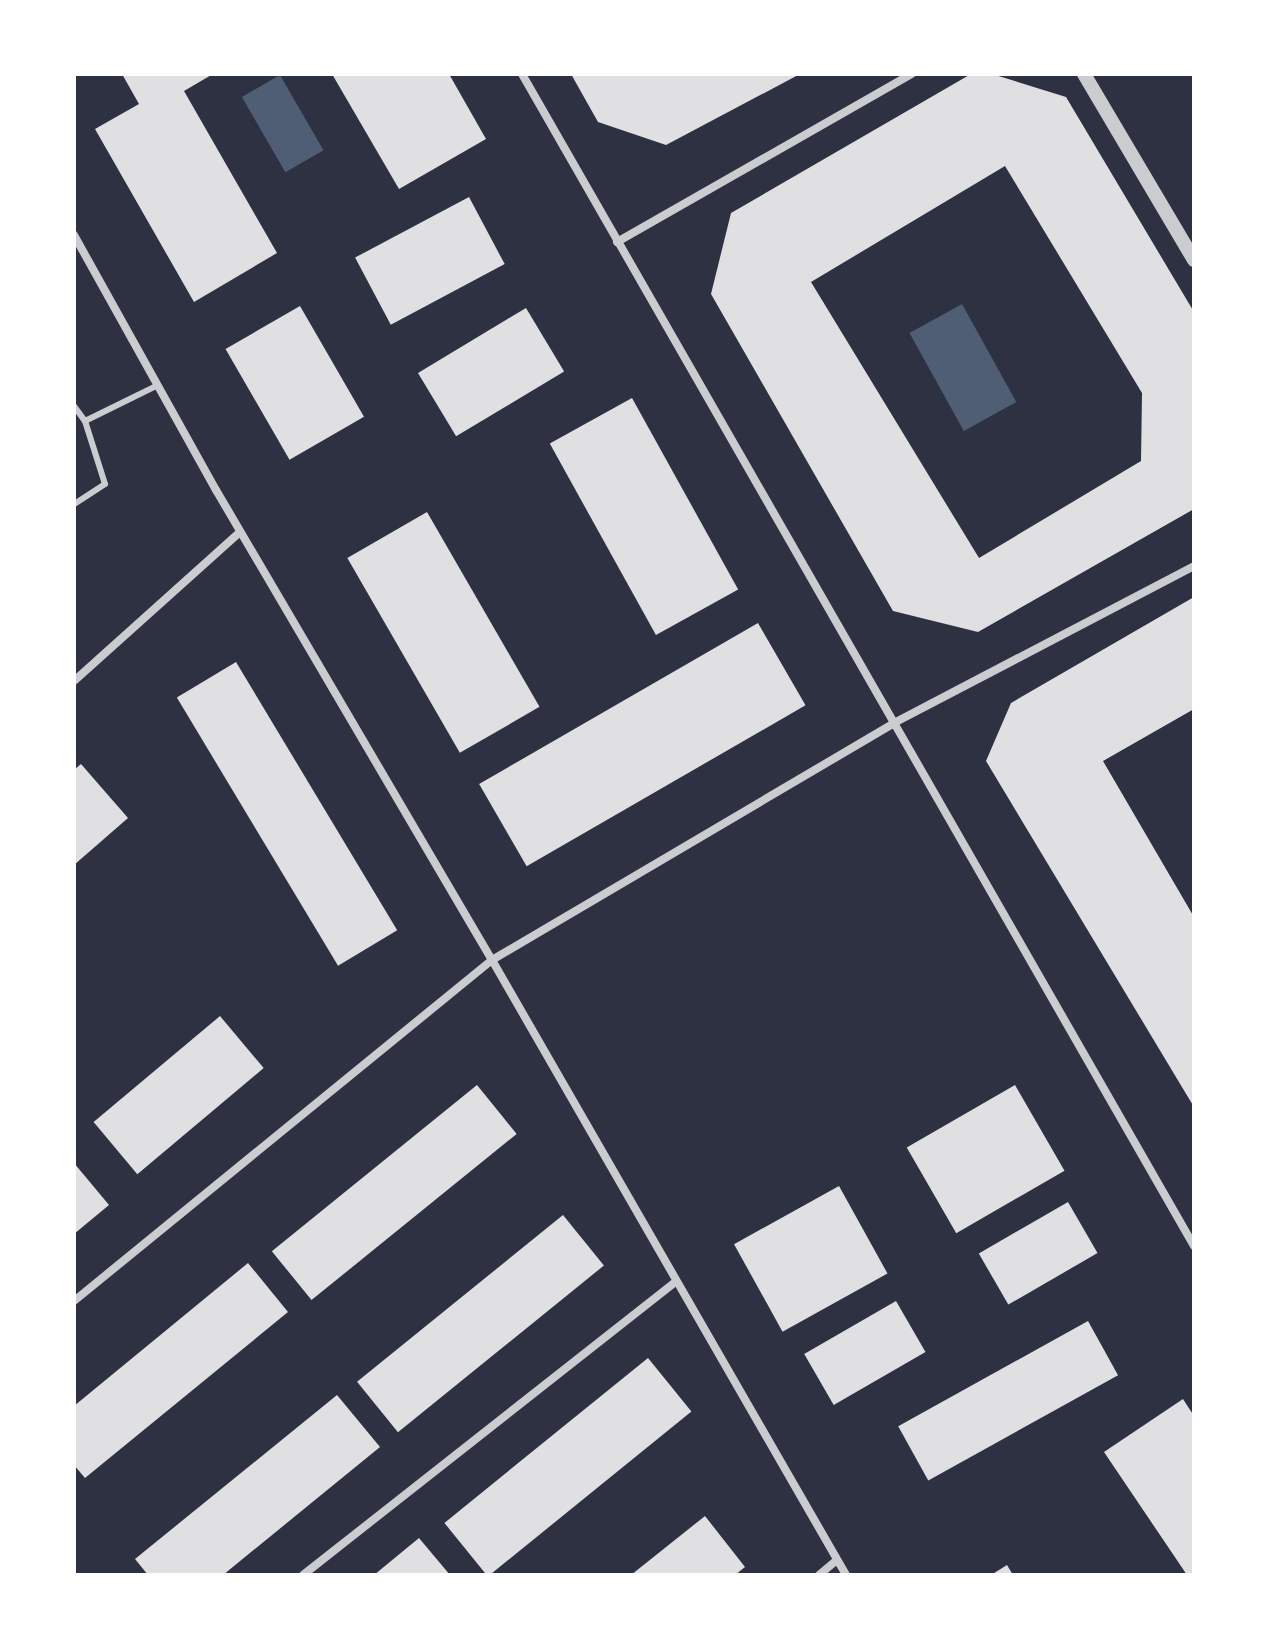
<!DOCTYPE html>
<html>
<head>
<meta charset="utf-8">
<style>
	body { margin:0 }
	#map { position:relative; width:1268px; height:1649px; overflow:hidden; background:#2d3142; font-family:"Zilla Slab",serif }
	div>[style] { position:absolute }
	.water>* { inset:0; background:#4f5d75; transform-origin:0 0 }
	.building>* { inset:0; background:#e0e0e3; transform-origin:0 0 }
	.service>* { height:6px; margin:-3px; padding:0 3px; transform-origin:3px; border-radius:3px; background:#caccd0 }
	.minor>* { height:8px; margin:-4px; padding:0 4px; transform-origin:4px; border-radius:4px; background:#caccd0 }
	.tertiary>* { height:14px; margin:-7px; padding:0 7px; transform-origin:7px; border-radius:7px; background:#caccd0 }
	span { translate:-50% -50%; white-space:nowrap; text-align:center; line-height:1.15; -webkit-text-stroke:8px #fff; paint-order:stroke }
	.frame { position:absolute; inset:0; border:76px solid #fff; pointer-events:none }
</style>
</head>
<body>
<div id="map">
	<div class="water">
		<div style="left:280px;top:75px;width:87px;height:44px;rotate:60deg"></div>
		<div style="left:962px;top:304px;width:112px;height:60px;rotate:61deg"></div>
	</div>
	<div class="building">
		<div style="clip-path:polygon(122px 74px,213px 74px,184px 91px,277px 253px,194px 302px,95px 129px,139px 104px)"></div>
		<div style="clip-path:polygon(332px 74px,449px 74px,486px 139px,399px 189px)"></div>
		<div style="clip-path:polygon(571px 74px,800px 74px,666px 145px,598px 122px)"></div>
		<div style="clip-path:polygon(evenodd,971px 74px,992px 74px,1066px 97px,1194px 312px,1194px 509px,978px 632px,893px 611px,711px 294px,731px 213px,971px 74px,1005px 166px,1142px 393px,1141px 461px,979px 558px,811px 282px,1005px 166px)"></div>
		<div style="left:469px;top:197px;width:76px;height:129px;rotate:62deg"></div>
		<div style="left:300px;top:306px;width:128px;height:86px;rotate:60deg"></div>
		<div style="left:526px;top:308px;width:74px;height:126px;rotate:59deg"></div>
		<div style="left:632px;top:398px;width:219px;height:94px;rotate:61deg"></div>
		<div style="left:427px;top:512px;width:225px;height:92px;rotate:60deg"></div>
		<div style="clip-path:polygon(1194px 597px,1194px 709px,1103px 761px,1194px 917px,1194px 1107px,986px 761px,1011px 703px)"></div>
		<div style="left:758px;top:623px;width:95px;height:322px;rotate:60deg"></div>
		<div style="left:236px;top:662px;width:313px;height:69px;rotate:59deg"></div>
		<div style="clip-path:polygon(81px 764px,128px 818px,74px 865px,74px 770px)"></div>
		<div style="left:220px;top:1016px;width:68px;height:165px;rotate:50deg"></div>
		<div style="left:477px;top:1085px;width:63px;height:264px;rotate:51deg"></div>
		<div style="left:1015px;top:1085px;width:99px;height:125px;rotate:60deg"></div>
		<div style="clip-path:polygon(74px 1163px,109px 1205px,74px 1234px)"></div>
		<div style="left:839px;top:1186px;width:100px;height:120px;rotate:61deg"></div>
		<div style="left:1068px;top:1202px;width:59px;height:103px;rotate:60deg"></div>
		<div style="left:563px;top:1215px;width:65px;height:265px;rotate:51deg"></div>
		<div style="clip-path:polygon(248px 1263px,288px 1312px,85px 1478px,74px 1465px,74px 1406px)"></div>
		<div style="left:896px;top:1301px;width:59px;height:106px;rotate:60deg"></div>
		<div style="left:1088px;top:1321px;width:62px;height:217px;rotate:61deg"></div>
		<div style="left:648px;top:1358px;width:69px;height:262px;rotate:51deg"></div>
		<div style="clip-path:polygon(337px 1395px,380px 1447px,223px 1575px,148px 1575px,135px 1559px)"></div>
		<div style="clip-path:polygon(1183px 1399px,1194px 1416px,1194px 1575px,1187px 1575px,1104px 1452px)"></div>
		<div style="clip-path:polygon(705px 1516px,745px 1567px,735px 1575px,631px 1575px)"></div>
		<div style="clip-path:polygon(419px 1538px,450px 1575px,374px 1575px)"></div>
		<div style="clip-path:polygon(1007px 1565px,1013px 1575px,991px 1575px)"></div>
	</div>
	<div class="service">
		<div style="left:74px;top:406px;width:19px;rotate:54deg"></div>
		<div style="left:85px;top:421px;width:66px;rotate:72.4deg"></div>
		<div style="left:105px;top:484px;width:37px;rotate:147deg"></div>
		<div style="left:85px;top:421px;width:79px;rotate:-26.2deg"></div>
	</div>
	<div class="minor">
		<div style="left:522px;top:74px;width:1351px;rotate:60.17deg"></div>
		<div style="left:74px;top:235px;width:292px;rotate:60.9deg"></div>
		<div style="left:216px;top:490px;width:545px;rotate:59.58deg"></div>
		<div style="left:492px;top:960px;width:710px;rotate:60.07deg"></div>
		<div style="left:617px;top:242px;width:339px;rotate:-29.7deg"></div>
		<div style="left:74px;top:681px;width:223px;rotate:-41.9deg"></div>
		<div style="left:74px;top:1301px;width:539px;rotate:-39.21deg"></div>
		<div style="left:492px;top:960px;width:464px;rotate:-30.5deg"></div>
		<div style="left:892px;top:724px;width:341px;rotate:-27.6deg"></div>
		<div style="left:303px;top:1575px;width:474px;rotate:-38.2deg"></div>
		<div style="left:819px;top:1575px;width:23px;rotate:-40deg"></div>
	</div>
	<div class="tertiary">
		<div style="left:1084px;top:74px;width:216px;rotate:59.4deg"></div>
	</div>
	<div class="frame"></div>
</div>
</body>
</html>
